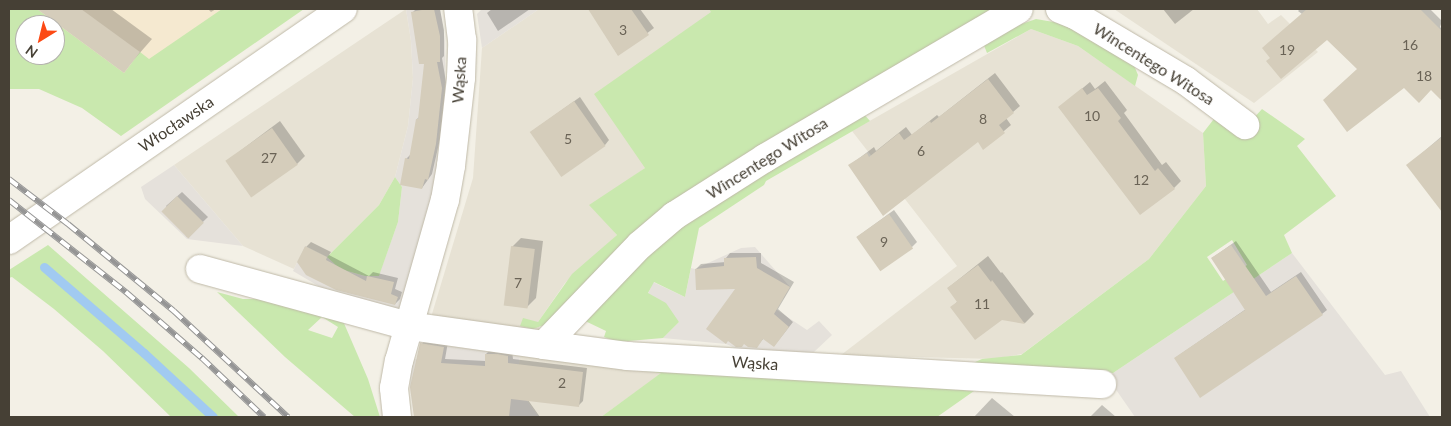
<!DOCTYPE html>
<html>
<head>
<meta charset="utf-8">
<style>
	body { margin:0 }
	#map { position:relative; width:1451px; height:426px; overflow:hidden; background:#f3f0e6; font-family:Lato,sans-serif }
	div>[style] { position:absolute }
	.residential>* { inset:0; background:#e7e2d4 }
	.commercial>* { inset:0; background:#f5e9d0 }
	.industrial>* { inset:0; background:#e5e1db }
	.green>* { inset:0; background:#c9e8ae }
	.shadow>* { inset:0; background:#0003 }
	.stream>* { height:9px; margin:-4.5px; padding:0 4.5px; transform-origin:4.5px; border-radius:4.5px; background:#a1caf1 }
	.building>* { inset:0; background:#d5cdbb; transform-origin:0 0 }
	.roads { filter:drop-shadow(0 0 1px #bfb9a8) drop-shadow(0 0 1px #bfb9a8) }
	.minor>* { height:28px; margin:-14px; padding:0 14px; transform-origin:14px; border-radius:14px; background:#fff }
	.tertiary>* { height:28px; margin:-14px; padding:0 14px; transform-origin:14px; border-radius:14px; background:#fff }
	.rail>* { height:5.5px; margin-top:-2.75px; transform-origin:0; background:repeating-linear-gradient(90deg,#fff 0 11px,#959595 0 22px); box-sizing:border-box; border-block:1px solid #959595 }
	span { translate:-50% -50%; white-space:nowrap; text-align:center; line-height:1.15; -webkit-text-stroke:4px #fff; paint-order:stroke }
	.number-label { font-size:14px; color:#6a6356 }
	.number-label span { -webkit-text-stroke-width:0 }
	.street-label { font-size:16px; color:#464035 }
	.frame { position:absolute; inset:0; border:10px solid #464035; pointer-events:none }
	.north { position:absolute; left:15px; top:15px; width:50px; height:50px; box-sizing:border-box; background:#fff; border:1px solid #b5b3ae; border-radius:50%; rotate:216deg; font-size:14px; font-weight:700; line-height:20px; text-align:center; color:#464035 }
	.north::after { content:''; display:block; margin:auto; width:18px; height:22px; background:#fc4914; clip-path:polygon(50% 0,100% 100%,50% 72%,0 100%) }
</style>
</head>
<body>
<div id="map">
	<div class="residential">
		<div style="clip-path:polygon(406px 9px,411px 41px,413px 78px,408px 126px,395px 177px,379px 205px,327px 257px,305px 246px,294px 269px,243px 246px,174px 165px)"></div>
		<div style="clip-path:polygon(539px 9px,709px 9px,712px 12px,645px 168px,604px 197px,600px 215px,617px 235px,565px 283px,538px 322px,547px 359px,662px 373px,601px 417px,539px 417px,516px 386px,520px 356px,434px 344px,432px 314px,473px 178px,482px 48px)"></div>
		<div style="clip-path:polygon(1114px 9px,1257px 9px,1268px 24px,1281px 15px,1318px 52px,1254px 103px)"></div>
		<div style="clip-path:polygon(1031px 29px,1078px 46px,1203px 133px,1206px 186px,1149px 259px,1022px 354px,993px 359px,841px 355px,957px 266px,852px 131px)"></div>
	</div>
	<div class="commercial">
		<div style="clip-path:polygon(9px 9px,261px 9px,123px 103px,55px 25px,25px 25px,25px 55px,22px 63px)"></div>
	</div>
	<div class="industrial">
		<div style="clip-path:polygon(406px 9px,440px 9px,445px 41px,445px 108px,435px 188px,402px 308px,395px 310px,342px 300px,293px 271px,305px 246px,327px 257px,340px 269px,364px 276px,379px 275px,398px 222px,402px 187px,395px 177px,408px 126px,413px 78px,411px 41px)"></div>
		<div style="clip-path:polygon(482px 9px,539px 9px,482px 48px,477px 14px)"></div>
		<div style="clip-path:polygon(174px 165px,243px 246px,187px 239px,145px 199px,141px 187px)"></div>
		<div style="clip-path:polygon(755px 247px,790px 287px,784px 298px,771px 306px,807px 330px,819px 321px,832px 335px,814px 352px,790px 353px,740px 350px,726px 344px,663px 338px,679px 322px,648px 294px,653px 282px,685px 297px,691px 268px,695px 269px,741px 248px)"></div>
		<div style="clip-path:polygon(1292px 253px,1385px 375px,1401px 371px,1430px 417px,1135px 417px,1110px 381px,1113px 373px)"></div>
		<div style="clip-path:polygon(421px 342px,520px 356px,516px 386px,539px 417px,414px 417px,410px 387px,411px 360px,417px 359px)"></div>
	</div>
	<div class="green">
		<div style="clip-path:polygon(evenodd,9px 9px,37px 9px,124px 73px,140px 52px,149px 59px,222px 9px,304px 9px,121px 136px,82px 108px,39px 89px,9px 89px,9px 9px,25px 25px,55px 25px,55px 55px,25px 55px,25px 25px)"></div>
		<div style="clip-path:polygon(709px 9px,1003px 9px,812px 116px,550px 323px,533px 329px,520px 326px,523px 318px,538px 322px,572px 274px,617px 235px,589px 205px,645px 168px,594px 94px,711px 12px)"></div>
		<div style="clip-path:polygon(1036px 19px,1065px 24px,1131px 58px,1138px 75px,1135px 86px,1078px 46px,1031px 29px,987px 53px,981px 38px)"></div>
		<div style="clip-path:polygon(evenodd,1262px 109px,1305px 139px,1297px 146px,1336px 196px,1284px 235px,1292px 253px,1113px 373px,966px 366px,982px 359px,1021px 355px,1149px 259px,1206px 186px,1203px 133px,1217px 115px,1251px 121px,1262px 109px,1232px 240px,1247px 265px,1223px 281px,1207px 257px,1232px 240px)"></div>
		<div style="clip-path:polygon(861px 111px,870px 121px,766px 181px,764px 185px,699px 228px,685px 297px,654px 282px,648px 293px,666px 303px,679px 322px,663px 338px,617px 342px,604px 337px,606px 331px,581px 319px,653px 244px)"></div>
		<div style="clip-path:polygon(395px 177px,402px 187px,398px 222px,379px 276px,365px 276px,340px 269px,327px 257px,379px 205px)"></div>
		<div style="clip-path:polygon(48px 245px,189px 368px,239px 417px,171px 417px,103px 351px,54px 309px,12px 277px,9px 278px,9px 270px)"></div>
		<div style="clip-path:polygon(evenodd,217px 292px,243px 299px,258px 299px,343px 321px,368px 379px,380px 417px,355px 417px,285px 357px,217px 292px,322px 317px,338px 327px,332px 338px,308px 330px,322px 317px)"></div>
		<div style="clip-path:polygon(613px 367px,719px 371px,974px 391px,937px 417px,601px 417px,661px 373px)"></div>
	</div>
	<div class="shadow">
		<div style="clip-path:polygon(40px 9px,111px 9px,152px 39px,124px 71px)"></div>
		<div style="clip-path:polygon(208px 9px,216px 9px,211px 12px)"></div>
		<div style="clip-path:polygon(416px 9px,440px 9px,444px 30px,444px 56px,442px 58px,446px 82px,440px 139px,432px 174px,422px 188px,406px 159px,411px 154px,417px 119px,419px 117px,425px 62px,412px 13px)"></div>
		<div style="clip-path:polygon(492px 9px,530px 9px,498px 31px,487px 13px)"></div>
		<div style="clip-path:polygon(589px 9px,640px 9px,654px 28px,618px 55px)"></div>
		<div style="clip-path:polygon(1163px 9px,1194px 9px,1175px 24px)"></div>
		<div style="clip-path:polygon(1300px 9px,1358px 9px,1365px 15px,1372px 9px,1430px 9px,1442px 21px,1440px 27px,1442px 29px,1442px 90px,1438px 95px,1432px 88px,1404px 86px,1327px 38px,1271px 58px,1302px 14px,1298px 11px)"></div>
		<div style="clip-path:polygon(995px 73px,1020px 106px,1006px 118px,1011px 125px,984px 148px,978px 141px,850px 165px,874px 147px,876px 151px,906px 127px,912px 135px,937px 115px,939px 117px)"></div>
		<div style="clip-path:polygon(1105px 81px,1127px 110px,1124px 113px,1162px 165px,1166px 162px,1181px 181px,1174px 188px,1060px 107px,1090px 82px,1095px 89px)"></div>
		<div style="clip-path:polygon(580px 97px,609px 140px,605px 145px,531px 132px)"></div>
		<div style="clip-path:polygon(280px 121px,305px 156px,297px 164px,227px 161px)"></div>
		<div style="clip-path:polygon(1442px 136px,1442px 210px,1408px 165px)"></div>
		<div style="clip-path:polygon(182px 192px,208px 217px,187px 237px,166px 206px)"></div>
		<div style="clip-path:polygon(894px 210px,917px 242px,912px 247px,857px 237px)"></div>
		<div style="clip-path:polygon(521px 238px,543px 241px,536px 298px,527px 307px,512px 247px)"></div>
		<div style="clip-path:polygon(1236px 241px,1271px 292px,1301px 272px,1327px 310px,1322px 314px,1175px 358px,1246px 309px,1212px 258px)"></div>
		<div style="clip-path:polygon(311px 242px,331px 252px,329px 255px,369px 276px,373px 272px,398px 278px,395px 289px,402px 292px,400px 299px,395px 304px,336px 289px,306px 247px)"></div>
		<div style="clip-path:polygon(730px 253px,761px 253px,761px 263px,794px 282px,778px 309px,793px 322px,774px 346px,764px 338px,756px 347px,744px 343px,737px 287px,696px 269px,701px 264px,726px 262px,726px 258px)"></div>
		<div style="clip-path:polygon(988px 256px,1001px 273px,1002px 272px,1034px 314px,1025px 323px,952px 307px,958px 301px,948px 288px)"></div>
		<div style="clip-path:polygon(426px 339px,448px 342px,445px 359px,486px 361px,486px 354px,491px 349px,512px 351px,513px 359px,587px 368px,583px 401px,578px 406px,528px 400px,540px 417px,416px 417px,411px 388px,422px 344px)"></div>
		<div style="clip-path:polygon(992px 398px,1015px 417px,974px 417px)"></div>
		<div style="clip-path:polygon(1102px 405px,1116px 417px,1090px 417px)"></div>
	</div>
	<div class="stream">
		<div style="left:44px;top:267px;width:132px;rotate:40.7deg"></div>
		<div style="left:144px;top:353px;width:94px;rotate:42.8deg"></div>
	</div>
	<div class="building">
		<div style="clip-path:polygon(37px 9px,81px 9px,140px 52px,124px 73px)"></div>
		<div style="clip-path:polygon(427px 9px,434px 9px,440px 36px,440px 62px,437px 62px,442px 88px,436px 144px,428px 180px,425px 179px,422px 189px,400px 185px,405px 158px,409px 159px,416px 119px,418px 119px,424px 64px,419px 64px,411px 12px)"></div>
		<div style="clip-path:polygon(588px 9px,631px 9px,649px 35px,618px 56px)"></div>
		<div style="clip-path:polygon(1307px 9px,1420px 9px,1442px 31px,1442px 101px,1431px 90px,1419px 103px,1404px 88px,1347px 132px,1323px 100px,1357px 69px,1327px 40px,1281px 79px,1266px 61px,1270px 58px,1262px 48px)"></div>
		<div style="clip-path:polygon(988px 79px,1014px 113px,999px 125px,1005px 133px,983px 150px,978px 142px,883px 216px,848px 165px,867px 153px,869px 157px,899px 133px,904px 140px,930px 121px,931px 123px)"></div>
		<div style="clip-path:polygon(1082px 88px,1087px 95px,1098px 88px,1121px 118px,1118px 121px,1155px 171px,1158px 168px,1175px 189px,1140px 215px,1058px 107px)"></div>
		<div style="left:574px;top:101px;width:55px;height:54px;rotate:55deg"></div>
		<div style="left:272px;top:128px;width:45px;height:57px;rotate:55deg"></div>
		<div style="clip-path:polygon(1442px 137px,1442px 212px,1406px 165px)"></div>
		<div style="left:177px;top:196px;width:38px;height:22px;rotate:45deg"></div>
		<div style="left:889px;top:214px;width:42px;height:40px;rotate:55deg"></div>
		<div style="clip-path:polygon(1231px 245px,1266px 296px,1296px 276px,1323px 315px,1200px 398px,1174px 358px,1245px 310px,1211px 258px)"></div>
		<div style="clip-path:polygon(305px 246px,327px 257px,326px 260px,366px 281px,367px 276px,394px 282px,391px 294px,398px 297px,395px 305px,336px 290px,306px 275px,297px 262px)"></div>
		<div style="left:511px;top:246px;width:24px;height:60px;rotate:7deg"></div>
		<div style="clip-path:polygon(756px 257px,757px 268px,790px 287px,774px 314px,789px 327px,774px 347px,763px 339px,757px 348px,748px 347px,744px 344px,742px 347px,736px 347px,728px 341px,726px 344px,706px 329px,735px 289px,696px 290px,695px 269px,724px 266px,724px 258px)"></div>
		<div style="clip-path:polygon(978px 265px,991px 282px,992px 280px,1025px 324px,1002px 320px,975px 340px,950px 307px,957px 302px,947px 288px)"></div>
		<div style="clip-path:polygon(420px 343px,444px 347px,441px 363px,485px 366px,485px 354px,498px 354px,508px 356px,508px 363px,583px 372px,579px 407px,511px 399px,509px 417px,414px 417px,410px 387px)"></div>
	</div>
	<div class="roads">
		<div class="minor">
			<div style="left:1060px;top:9px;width:16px;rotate:22deg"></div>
			<div style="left:1075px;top:15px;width:129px;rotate:30.7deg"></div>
			<div style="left:1186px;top:81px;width:74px;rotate:36.7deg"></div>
			<div style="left:200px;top:269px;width:217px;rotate:15.3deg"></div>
			<div style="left:409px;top:326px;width:136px;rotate:8deg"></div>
			<div style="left:544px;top:345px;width:85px;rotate:7.5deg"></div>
			<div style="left:628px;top:356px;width:475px;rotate:3.4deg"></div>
			<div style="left:544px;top:345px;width:139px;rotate:-46.2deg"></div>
			<div style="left:640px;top:245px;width:45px;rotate:-40.5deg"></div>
			<div style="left:674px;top:216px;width:108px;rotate:-32.5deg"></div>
			<div style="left:765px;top:158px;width:294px;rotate:-30.4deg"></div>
			<div style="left:397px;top:417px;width:29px;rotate:-96deg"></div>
			<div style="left:394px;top:388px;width:27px;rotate:-80deg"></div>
			<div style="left:399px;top:361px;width:167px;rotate:-74.1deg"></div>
			<div style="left:445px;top:200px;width:35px;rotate:-80deg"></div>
			<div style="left:451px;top:166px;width:89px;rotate:-83.5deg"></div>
			<div style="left:461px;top:78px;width:38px;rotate:-88deg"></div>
			<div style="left:462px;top:40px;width:31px;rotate:-97deg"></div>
		</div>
		<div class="tertiary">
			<div style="left:9px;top:240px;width:406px;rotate:-34.7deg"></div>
		</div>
	</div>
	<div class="rail">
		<div style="left:9px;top:179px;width:74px;rotate:37.3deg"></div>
		<div style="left:68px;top:224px;width:137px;rotate:39.4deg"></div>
		<div style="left:174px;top:311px;width:156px;rotate:42.9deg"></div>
		<div style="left:9px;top:200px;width:149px;rotate:38.2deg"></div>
		<div style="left:126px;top:292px;width:101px;rotate:41deg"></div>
		<div style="left:202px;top:358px;width:86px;rotate:43.6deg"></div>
	</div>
	<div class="number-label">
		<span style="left:623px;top:30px">3</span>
		<span style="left:1410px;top:45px">16</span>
		<span style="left:1287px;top:50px">19</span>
		<span style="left:1424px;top:76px">18</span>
		<span style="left:1092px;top:116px">10</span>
		<span style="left:983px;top:119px">8</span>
		<span style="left:568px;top:139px">5</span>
		<span style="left:921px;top:151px">6</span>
		<span style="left:269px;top:158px">27</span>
		<span style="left:1141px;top:180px">12</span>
		<span style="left:884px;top:242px">9</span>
		<span style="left:518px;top:283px">7</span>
		<span style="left:982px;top:304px">11</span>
		<span style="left:562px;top:383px">2</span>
	</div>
	<div class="street-label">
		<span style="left:1154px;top:64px;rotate:32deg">Wincentego Witosa</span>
		<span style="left:459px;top:80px;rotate:-86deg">Wąska</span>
		<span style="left:176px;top:124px;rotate:-34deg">Włocławska</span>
		<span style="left:767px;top:158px;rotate:-32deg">Wincentego Witosa</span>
		<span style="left:755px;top:363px;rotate:4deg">Wąska</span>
	</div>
	<div class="frame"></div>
	<div class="north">N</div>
</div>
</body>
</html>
